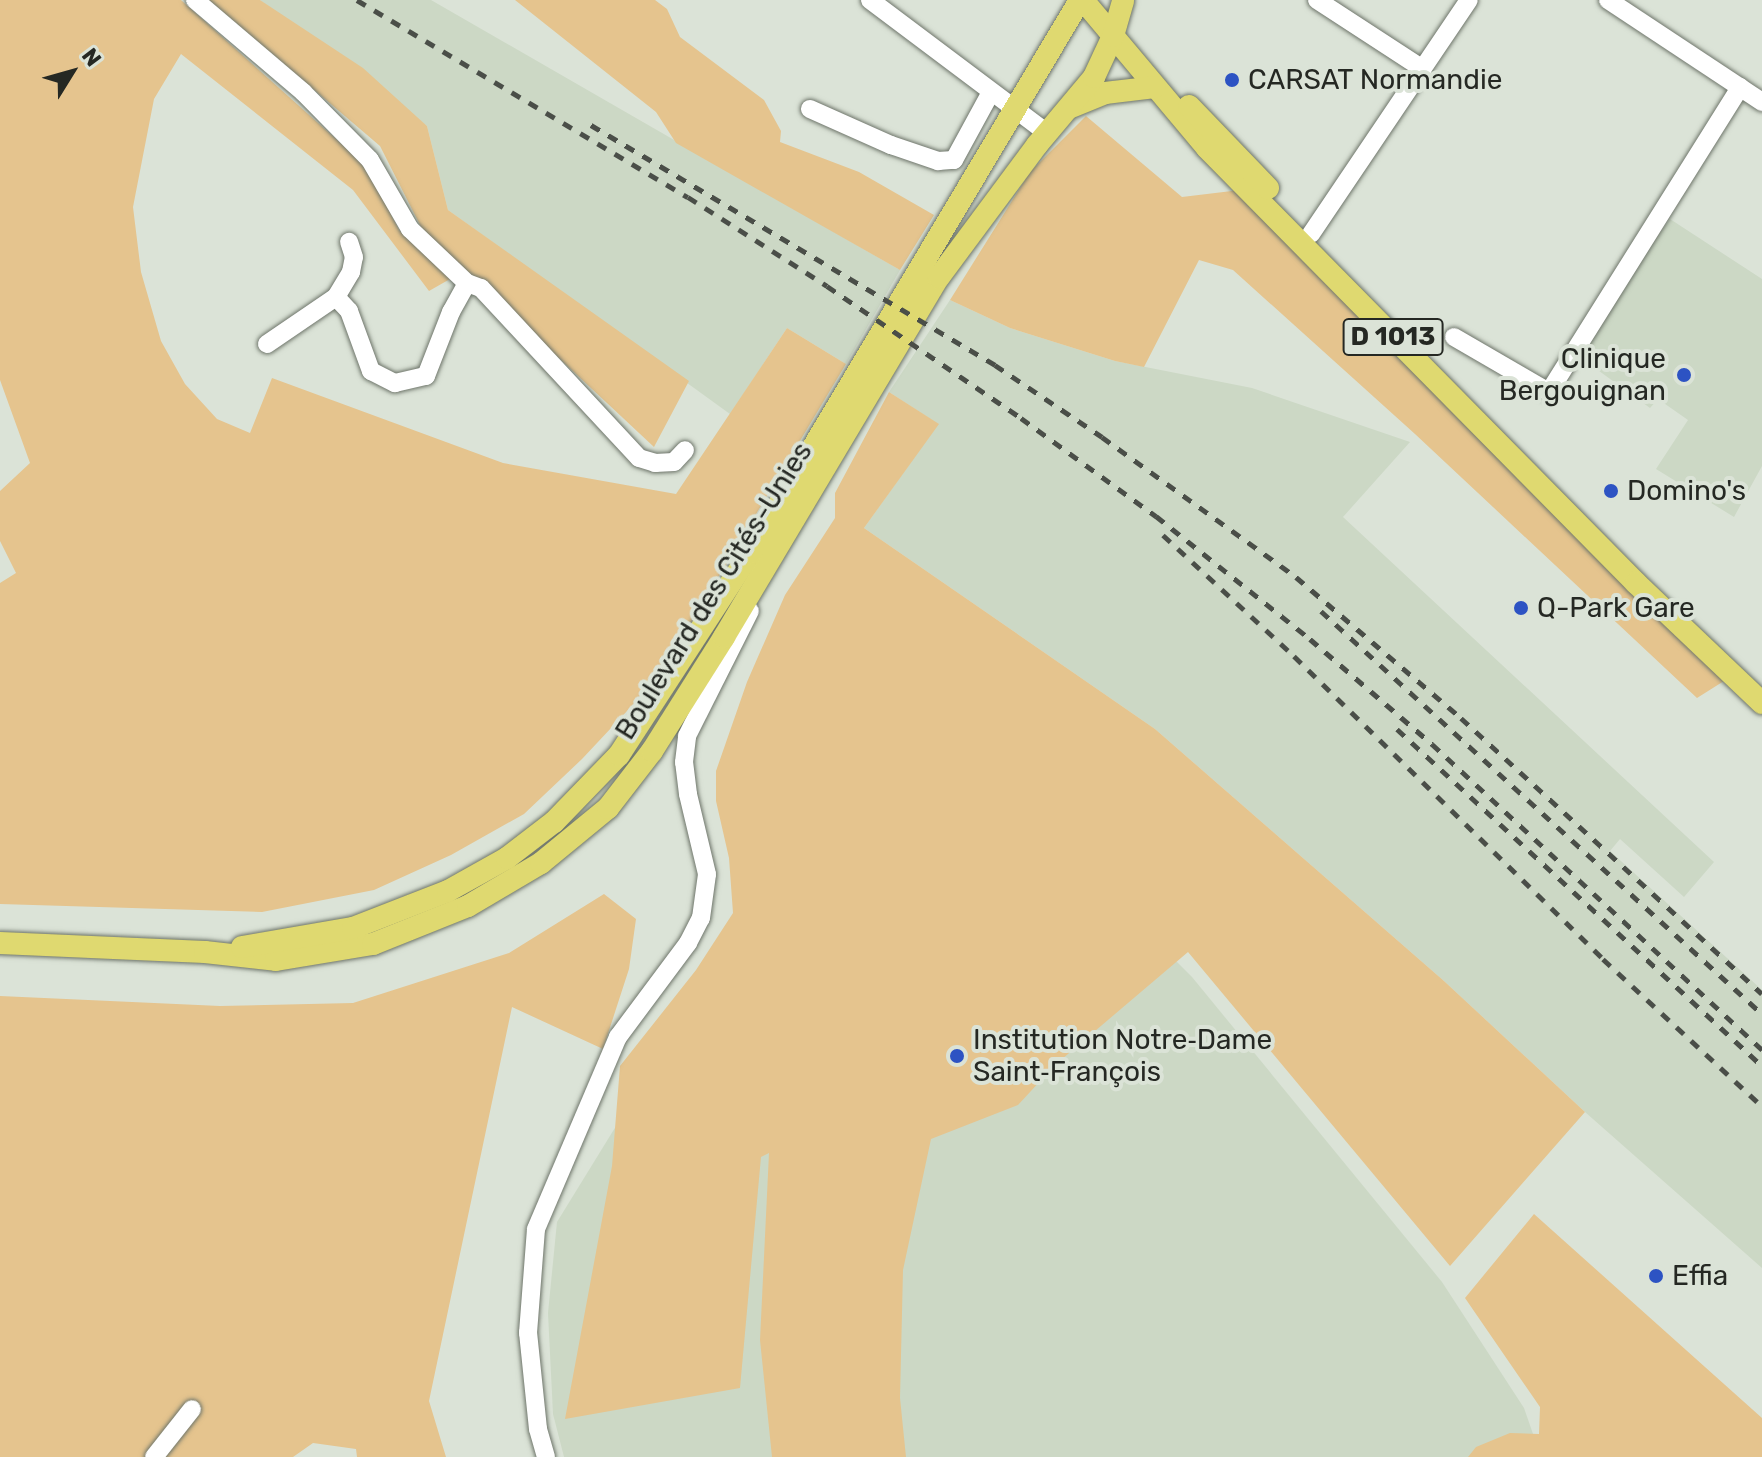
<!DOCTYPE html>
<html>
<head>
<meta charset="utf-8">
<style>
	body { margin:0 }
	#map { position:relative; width:1762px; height:1457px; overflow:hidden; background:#dbe3d7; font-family:Rubik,sans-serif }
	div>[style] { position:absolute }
	.built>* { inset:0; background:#ccd8c5 }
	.green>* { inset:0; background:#e5c48e }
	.roads { filter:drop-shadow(0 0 2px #6e756a) drop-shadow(0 0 2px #6e756a) }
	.minor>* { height:18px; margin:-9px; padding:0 9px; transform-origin:9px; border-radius:9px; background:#fff }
	.major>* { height:22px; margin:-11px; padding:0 11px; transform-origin:11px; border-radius:11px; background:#dfd970 }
	.rail>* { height:5px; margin-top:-2.5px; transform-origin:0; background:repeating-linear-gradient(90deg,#4a4e48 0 10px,transparent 0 20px) }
	.dots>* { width:22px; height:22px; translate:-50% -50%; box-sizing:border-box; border:4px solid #dbe3d7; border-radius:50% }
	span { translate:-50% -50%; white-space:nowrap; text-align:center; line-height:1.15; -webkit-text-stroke:8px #dbe3d7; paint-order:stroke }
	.shield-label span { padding:2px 6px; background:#dbe3d7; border:2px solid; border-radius:6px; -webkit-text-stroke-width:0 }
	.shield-label { font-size:26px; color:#252823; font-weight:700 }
	.poi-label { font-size:28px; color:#252823 }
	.left { translate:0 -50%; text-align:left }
	.right { translate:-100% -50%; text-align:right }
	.street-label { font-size:28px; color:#252823 }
	.north { position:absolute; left:32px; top:32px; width:80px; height:80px; -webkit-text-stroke:6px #dbe3d7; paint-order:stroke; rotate:53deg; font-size:22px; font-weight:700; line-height:32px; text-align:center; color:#252823 }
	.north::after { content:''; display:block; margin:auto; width:28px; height:36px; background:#252823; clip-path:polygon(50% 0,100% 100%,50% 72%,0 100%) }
</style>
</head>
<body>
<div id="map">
	<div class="built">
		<div style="clip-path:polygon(260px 0,431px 0,900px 270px,846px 364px,787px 328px,730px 414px,448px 210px,427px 126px)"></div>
		<div style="clip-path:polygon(1670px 219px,1762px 279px,1762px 466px,1734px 517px,1656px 469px,1688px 420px,1658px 399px,1650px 408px,1573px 352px)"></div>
		<div style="clip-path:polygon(950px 300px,1010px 328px,1115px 361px,1252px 388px,1410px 442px,1343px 517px,1714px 862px,1684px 897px,1620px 839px,1610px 851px,1762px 990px,1762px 1268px,1585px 1112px,1444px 981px,1155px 729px,864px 528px,938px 424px,889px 392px)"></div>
		<div style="clip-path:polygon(1166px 951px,1192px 977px,1442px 1282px,1524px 1408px,1541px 1457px,564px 1457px,553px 1414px,548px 1313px,557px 1222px,669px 1040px)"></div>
	</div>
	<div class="green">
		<div style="clip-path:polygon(0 0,181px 0,366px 166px,399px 230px,450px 279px,429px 291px,353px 190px,181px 54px,154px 99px,133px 207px,141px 272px,161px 341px,185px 384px,217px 419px,250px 433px,272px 378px,503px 463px,676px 494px,787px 328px,846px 364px,658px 678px,582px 759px,524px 814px,451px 855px,374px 890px,262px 912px,0 904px,0 583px,16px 573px,0 541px,0 491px,30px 463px,0 380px)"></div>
		<div style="clip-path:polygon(209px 0,260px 0,363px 68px,427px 126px,448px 210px,689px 381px,654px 447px,423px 231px,380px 146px)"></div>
		<div style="clip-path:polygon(515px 0,655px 0,667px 9px,680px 37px,764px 100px,781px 131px,780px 142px,859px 172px,934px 215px,900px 270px,676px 143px,656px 112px)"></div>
		<div style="clip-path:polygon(1086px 116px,1182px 197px,1240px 190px,1724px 681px,1697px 698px,1415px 434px,1233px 270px,1199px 260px,1144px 367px,1115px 361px,1010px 328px,950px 300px,1030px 172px)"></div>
		<div style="clip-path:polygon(889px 392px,939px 424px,864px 528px,1155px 729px,1444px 981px,1585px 1112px,1450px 1266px,1188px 952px,1055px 1065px,1018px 1105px,931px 1139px,903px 1270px,900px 1398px,906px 1457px,772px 1457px,760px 1340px,769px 1153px,761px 1157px,740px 1388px,565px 1419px,612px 1166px,620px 1066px,696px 970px,733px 913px,729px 858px,716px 801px,716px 771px,747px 682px,785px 595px,835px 518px,835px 493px)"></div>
		<div style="clip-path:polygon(604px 894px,636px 919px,629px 969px,603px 1049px,512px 1007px,429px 1401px,446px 1457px,357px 1457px,356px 1449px,313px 1443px,293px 1457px,0 1457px,0 996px,220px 1006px,353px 1003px,509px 953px)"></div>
		<div style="clip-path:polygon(1534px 1214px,1762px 1418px,1762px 1457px,1468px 1457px,1476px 1447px,1510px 1433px,1539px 1434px,1540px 1407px,1465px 1298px)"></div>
	</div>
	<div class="roads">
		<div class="minor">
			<div style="left:195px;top:0;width:142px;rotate:40.4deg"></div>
			<div style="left:303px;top:92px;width:95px;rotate:45.4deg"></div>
			<div style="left:370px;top:160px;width:80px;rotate:59.9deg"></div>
			<div style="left:410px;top:229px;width:79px;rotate:43.5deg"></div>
			<div style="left:467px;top:283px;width:15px;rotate:20deg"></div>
			<div style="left:481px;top:288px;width:232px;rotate:47.1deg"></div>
			<div style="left:639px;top:458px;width:17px;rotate:17deg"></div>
			<div style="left:655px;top:463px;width:19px;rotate:-3deg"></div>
			<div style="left:674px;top:462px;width:16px;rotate:-47deg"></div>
			<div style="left:870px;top:0;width:221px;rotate:36.9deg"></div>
			<div style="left:1317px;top:0;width:126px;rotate:33.1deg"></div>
			<div style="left:1608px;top:0;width:185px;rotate:33.5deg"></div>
			<div style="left:810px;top:109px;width:89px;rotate:24deg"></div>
			<div style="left:891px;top:145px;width:50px;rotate:18.8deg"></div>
			<div style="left:938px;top:161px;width:16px;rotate:-4deg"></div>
			<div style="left:954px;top:160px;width:77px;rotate:-61.4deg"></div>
			<div style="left:1311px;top:234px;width:282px;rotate:-56deg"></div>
			<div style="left:336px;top:297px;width:29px;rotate:-59deg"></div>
			<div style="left:351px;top:272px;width:15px;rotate:-79deg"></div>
			<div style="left:354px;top:257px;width:16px;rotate:-108deg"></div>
			<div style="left:1454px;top:337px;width:110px;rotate:30.1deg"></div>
			<div style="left:1549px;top:392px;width:360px;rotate:-57.9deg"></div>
			<div style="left:267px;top:344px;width:83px;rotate:-34.3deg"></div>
			<div style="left:336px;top:297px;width:19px;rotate:47deg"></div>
			<div style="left:349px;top:311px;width:64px;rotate:69.9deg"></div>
			<div style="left:371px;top:371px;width:27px;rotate:27deg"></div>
			<div style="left:395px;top:383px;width:32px;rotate:-13deg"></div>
			<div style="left:426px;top:376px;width:69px;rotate:-68.7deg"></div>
			<div style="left:451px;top:312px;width:33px;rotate:-61deg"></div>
			<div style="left:154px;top:1457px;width:61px;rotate:-51.6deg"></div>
			<div style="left:546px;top:1457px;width:29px;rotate:-106deg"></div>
			<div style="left:538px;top:1429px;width:97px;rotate:-95.9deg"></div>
			<div style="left:528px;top:1333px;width:104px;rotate:-85.6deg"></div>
			<div style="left:536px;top:1229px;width:209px;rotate:-66.9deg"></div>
			<div style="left:618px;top:1037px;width:117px;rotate:-53.3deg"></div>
			<div style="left:688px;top:943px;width:28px;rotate:-63deg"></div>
			<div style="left:701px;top:918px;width:44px;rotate:-82.2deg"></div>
			<div style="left:707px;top:874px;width:82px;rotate:-103.4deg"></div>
			<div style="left:688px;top:794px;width:32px;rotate:-97deg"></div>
			<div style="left:684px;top:762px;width:26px;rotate:-83deg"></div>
			<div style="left:687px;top:736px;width:140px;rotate:-63.3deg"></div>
		</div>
		<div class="major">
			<div style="left:1083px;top:0;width:193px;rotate:50deg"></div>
			<div style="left:1207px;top:148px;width:611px;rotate:45.4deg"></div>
			<div style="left:1636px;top:583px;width:174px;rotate:43.6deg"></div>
			<div style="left:1189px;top:106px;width:114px;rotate:46.1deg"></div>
			<div style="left:1071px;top:107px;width:37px;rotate:-22deg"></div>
			<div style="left:1105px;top:93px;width:50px;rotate:-6.8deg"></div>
			<div style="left:0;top:943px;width:205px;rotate:2.5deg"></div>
			<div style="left:205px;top:952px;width:71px;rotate:6.4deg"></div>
			<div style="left:276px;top:960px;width:98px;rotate:-9.4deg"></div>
			<div style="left:373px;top:944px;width:102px;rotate:-21.8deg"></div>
			<div style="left:468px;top:906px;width:85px;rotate:-30.5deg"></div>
			<div style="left:541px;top:863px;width:87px;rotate:-39.4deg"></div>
			<div style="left:608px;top:808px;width:72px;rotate:-52.3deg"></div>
			<div style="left:652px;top:751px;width:135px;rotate:-57.7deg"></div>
			<div style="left:724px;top:637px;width:419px;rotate:-59.2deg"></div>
			<div style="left:939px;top:277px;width:164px;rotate:-53.4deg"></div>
			<div style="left:1037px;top:145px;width:89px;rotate:-50deg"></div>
			<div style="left:1094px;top:77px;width:45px;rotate:-65.1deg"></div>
			<div style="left:1113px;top:36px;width:37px;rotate:-74deg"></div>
			<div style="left:242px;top:947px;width:113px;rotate:-9.7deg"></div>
			<div style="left:353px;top:928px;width:102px;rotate:-21.3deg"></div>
			<div style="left:448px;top:891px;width:68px;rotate:-29.2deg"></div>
			<div style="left:507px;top:858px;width:59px;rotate:-37.5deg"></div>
			<div style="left:554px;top:822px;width:93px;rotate:-45.9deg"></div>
			<div style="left:619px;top:755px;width:241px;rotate:-57deg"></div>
			<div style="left:750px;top:553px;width:644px;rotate:-59.17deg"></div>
		</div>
	</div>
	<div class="rail">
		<div style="left:357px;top:0;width:385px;rotate:30.8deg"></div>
		<div style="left:688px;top:197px;width:165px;rotate:32.6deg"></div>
		<div style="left:827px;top:286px;width:235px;rotate:34.2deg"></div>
		<div style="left:1021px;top:418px;width:167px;rotate:36deg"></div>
		<div style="left:1156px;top:516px;width:197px;rotate:38.6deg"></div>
		<div style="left:1310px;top:639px;width:161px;rotate:40.7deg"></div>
		<div style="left:1432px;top:744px;width:450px;rotate:42.8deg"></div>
		<div style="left:591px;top:125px;width:470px;rotate:30.7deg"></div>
		<div style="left:995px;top:365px;width:129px;rotate:33.9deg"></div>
		<div style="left:1102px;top:437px;width:239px;rotate:35.8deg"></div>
		<div style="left:1296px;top:577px;width:217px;rotate:40.5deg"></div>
		<div style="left:1461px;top:718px;width:408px;rotate:42.5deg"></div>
		<div style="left:1163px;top:535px;width:178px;rotate:42.7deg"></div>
		<div style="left:1294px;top:656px;width:433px;rotate:44.4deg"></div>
		<div style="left:1603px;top:959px;width:217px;rotate:42.8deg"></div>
		<div style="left:1321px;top:611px;width:597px;rotate:42.42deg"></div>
		<div style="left:1397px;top:729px;width:497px;rotate:42.7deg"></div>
	</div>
	<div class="dots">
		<div style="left:1232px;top:80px;background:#2d53c3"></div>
		<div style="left:1684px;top:375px;background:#2d53c3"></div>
		<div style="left:1611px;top:491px;background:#2d53c3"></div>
		<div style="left:1521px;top:608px;background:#2d53c3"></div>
		<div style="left:957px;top:1056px;background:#2d53c3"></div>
		<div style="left:1656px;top:1276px;background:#2d53c3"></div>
	</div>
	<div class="shield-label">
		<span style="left:1393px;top:337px">D 1013</span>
	</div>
	<div class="poi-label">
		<span class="left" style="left:1248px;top:80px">CARSAT Normandie</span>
		<span class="right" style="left:1666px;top:375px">Clinique<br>Bergouignan</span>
		<span class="left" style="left:1627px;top:491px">Domino's</span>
		<span class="left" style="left:1537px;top:608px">Q-Park Gare</span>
		<span class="left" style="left:973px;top:1056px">Institution Notre‐Dame<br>Saint‐François</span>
		<span class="left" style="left:1672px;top:1276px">Effia</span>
	</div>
	<div class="street-label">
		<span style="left:714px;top:591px;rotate:-58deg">Boulevard des Cités-Unies</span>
	</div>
	<div class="north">N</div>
</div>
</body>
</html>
